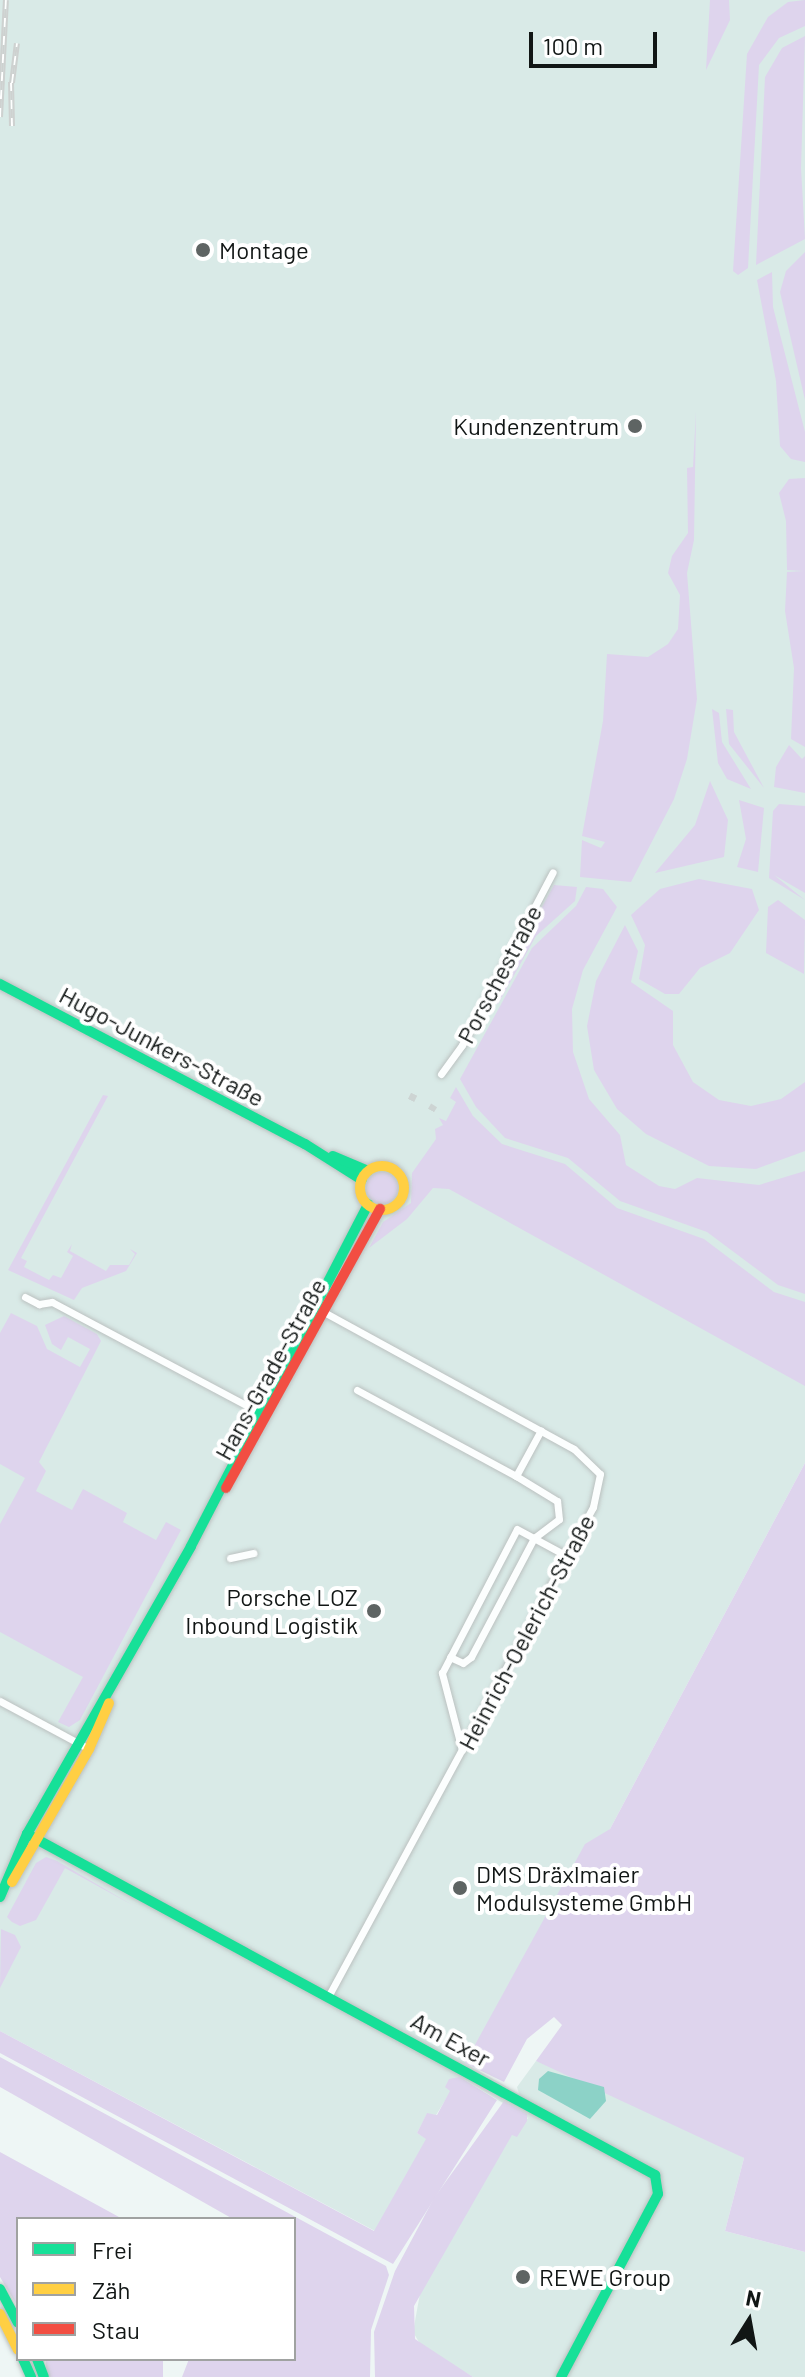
<!DOCTYPE html>
<html>
<head>
<meta charset="utf-8">
<style>
	body { margin:0 }
	#map { position:relative; width:805px; height:2377px; overflow:hidden; background:#eef6f5; font-family:Barlow,sans-serif }
	div>[style] { position:absolute }
	.built>* { inset:0; background:#d9eae7 }
	.green>* { inset:0; background:#ded4ed; transform-origin:0 0 }
	.round { border-radius:50% }
	.water>* { inset:0; background:#8cd2c7 }
	.street-tunnel>* { height:7px; margin-top:-3.5px; transform-origin:0; background:repeating-linear-gradient(90deg,#cdd4d3 0 7px,transparent 0 10.5px) }
	.roads { filter:drop-shadow(0 0 2px #bbc1c0) drop-shadow(0 0 2px #bbc1c0) }
	.street>* { height:7px; margin:-3.5px; padding:0 3.5px; transform-origin:3.5px; border-radius:3.5px; background:#fcfefe }
	.fast>* { height:10px; margin:-5px; padding:0 5px; transform-origin:5px; border-radius:5px; background:#16e098 }
	.slow>* { height:10px; margin:-5px; padding:0 5px; transform-origin:5px; border-radius:5px; background:#ffcf43 }
	.slow>.ring { margin:-5px; padding:0; box-sizing:content-box; background:none; border:10px solid #ffcf43; border-radius:50% }
	.jam>* { height:10px; margin:-5px; padding:0 5px; transform-origin:5px; border-radius:5px; background:#f24e42 }
	.rail>* { height:6px; margin-top:-3px; transform-origin:0; background:repeating-linear-gradient(90deg,#fff 0 9px,#ced1d0 0 18px); box-sizing:border-box; border-block:2px solid #ced1d0 }
	.dots>* { width:22px; height:22px; translate:-50% -50%; box-sizing:border-box; border:4px solid #fff; border-radius:50% }
	span { translate:-50% -50%; white-space:nowrap; text-align:center; line-height:1.15; -webkit-text-stroke:8px #fff; paint-order:stroke }
	.poi-label { font-size:24px; color:#111615 }
	.left { translate:0 -50%; text-align:left }
	.right { translate:-100% -50%; text-align:right }
	.street-label { font-size:24px; color:#111615 }
	.legend { position:absolute; left:16px; top:2217px; width:280px; height:144px; box-sizing:border-box; background:#fff; border:2px solid #a0a2a1; margin:0; padding:10px 14px; list-style:none; font-size:24px; color:#111615 }
	.legend li { display:flex; align-items:center; gap:16px; height:40px }
	.legend b { width:40px; border:2px solid #a0a2a1 }
	.north { position:absolute; left:709px; top:2281px; width:80px; height:80px; -webkit-text-stroke:6px #fff; paint-order:stroke; rotate:11deg; font-size:22px; font-weight:700; line-height:32px; text-align:center; color:#111615 }
	.north::after { content:''; display:block; margin:auto; width:28px; height:36px; background:#111615; clip-path:polygon(50% 0,100% 100%,50% 72%,0 100%) }
	.scale { position:absolute; left:529px; top:32px; width:128px; height:36px; box-sizing:border-box; border:4px solid #111615; border-top:0; padding-left:10px; font-size:24px; line-height:28px; white-space:nowrap; color:#111615; -webkit-text-stroke:6px #fff; paint-order:stroke }
</style>
</head>
<body>
<div id="map">
	<div class="built">
		<div style="clip-path:polygon(0 0,805px 0,805px 1463px,610px 1829px,465px 2063px,519px 2094px,517px 2087px,536px 2061px,623px 2086px,744px 2158px,725px 2231px,805px 2252px,805px 2377px,473px 2377px,422px 2347px,413px 2332px,421px 2288px,512px 2134px,528px 2118px,460px 2077px,436px 2115px,427px 2114px,417px 2133px,427px 2139px,375px 2231px,0 2031px)"></div>
	</div>
	<div class="green">
		<div style="clip-path:polygon(710px 0,729px 0,730px 20px,706px 70px)"></div>
		<div style="clip-path:polygon(805px 0,805px 26px,779px 38px,759px 65px,748px 268px,738px 275px,733px 271px,747px 54px,768px 17px,788px 2px)"></div>
		<div style="clip-path:polygon(805px 36px,801px 168px,805px 239px,756px 265px,765px 77px,782px 48px)"></div>
		<div style="clip-path:polygon(805px 252px,805px 400px,780px 292px,786px 271px)"></div>
		<div style="clip-path:polygon(772px 272px,773px 307px,805px 432px,805px 462px,791px 459px,780px 446px,776px 381px,757px 280px)"></div>
		<div style="clip-path:polygon(696px 411px,694px 540px,687px 573px,697px 699px,687px 759px,674px 799px,631px 882px,580px 877px,582px 840px,601px 848px,605px 842px,582px 836px,603px 721px,607px 654px,648px 657px,668px 644px,678px 629px,680px 595px,668px 573px,672px 556px,688px 533px,687px 468px,693px 467px)"></div>
		<div style="clip-path:polygon(805px 478px,805px 747px,791px 739px,794px 668px,785px 611px,787px 572px,803px 571px,787px 570px,786px 521px,779px 493px,789px 479px)"></div>
		<div style="clip-path:polygon(712px 709px,719px 713px,722px 742px,751px 789px,727px 779px,718px 763px)"></div>
		<div style="clip-path:polygon(726px 709px,733px 710px,734px 732px,764px 788px,729px 744px)"></div>
		<div style="clip-path:polygon(789px 745px,802px 759px,805px 756px,805px 793px,774px 787px,776px 767px)"></div>
		<div style="clip-path:polygon(710px 781px,728px 820px,724px 857px,655px 873px,695px 825px)"></div>
		<div style="clip-path:polygon(739px 800px,764px 808px,758px 872px,737px 867px,746px 839px)"></div>
		<div style="clip-path:polygon(779px 804px,805px 806px,805px 893px,774px 875px,805px 900px,769px 878px,773px 811px)"></div>
		<div style="clip-path:polygon(699px 879px,752px 889px,759px 910px,730px 953px,700px 968px,679px 994px,665px 994px,639px 979px,645px 945px,631px 915px,660px 889px)"></div>
		<div style="clip-path:polygon(554px 885px,577px 887px,575px 901px,536px 936px,498px 1004px,491px 1000px)"></div>
		<div style="clip-path:polygon(586px 887px,603px 889px,617px 907px,583px 970px,572px 1009px,573px 1052px,589px 1099px,620px 1135px,626px 1165px,659px 1186px,675px 1189px,697px 1178px,759px 1185px,805px 1171px,805px 1294px,778px 1285px,707px 1232px,620px 1201px,568px 1158px,505px 1138px,476px 1107px,460px 1079px,532px 948px,576px 906px)"></div>
		<div style="clip-path:polygon(778px 900px,805px 920px,804px 974px,766px 953px,768px 907px)"></div>
		<div style="clip-path:polygon(625px 925px,638px 951px,631px 982px,673px 1011px,673px 1045px,693px 1082px,719px 1100px,751px 1106px,781px 1099px,805px 1082px,805px 1151px,756px 1169px,709px 1166px,646px 1134px,617px 1109px,594px 1070px,587px 1026px,596px 981px)"></div>
		<div style="clip-path:polygon(456px 1087px,473px 1116px,502px 1144px,565px 1164px,617px 1208px,704px 1239px,774px 1292px,805px 1302px,805px 1386px,449px 1189px,433px 1188px,407px 1219px,369px 1248px,383px 1222px,411px 1203px,412px 1173px,436px 1139px,435px 1129px,443px 1125px,439px 1118px,446px 1121px,456px 1102px,450px 1098px)"></div>
		<div style="clip-path:polygon(103px 1095px,108px 1096px,21px 1258px,27px 1261px,24px 1267px,49px 1280px,53px 1275px,61px 1278px,73px 1256px,67px 1252px,72px 1244px,70px 1251px,106px 1271px,110px 1265px,129px 1265px,135px 1254px,130px 1249px,137px 1253px,126px 1271px,82px 1288px,74px 1300px,8px 1270px)"></div>
		<div class="round" style="left:366px;top:1172px;width:32px;height:32px"></div>
		<div style="clip-path:polygon(11px 1313px,37px 1326px,47px 1349px,80px 1367px,90px 1349px,68px 1337px,61px 1350px,52px 1344px,45px 1325px,64px 1316px,97px 1334px,101px 1341px,39px 1462px,46px 1471px,36px 1491px,72px 1510px,83px 1489px,127px 1513px,123px 1522px,156px 1540px,166px 1522px,181px 1530px,80px 1720px,69px 1727px,58px 1722px,83px 1677px,0 1632px,0 1524px,25px 1478px,0 1464px,0 1333px)"></div>
		<div style="clip-path:polygon(805px 1463px,805px 2252px,725px 2231px,744px 2158px,536px 2061px,562px 2025px,554px 2017px,527px 2039px,504px 2082px,465px 2063px,585px 1844px,610px 1829px)"></div>
		<div style="clip-path:polygon(46px 1857px,57px 1861px,134px 1906px,65px 1868px,36px 1920px,20px 1926px,12px 1922px,7px 1917px,36px 1863px)"></div>
		<div style="clip-path:polygon(1px 1929px,15px 1935px,21px 1947px,0 1988px)"></div>
		<div style="clip-path:polygon(0 2031px,374px 2231px,426px 2139px,417px 2133px,427px 2113px,437px 2115px,450px 2091px,445px 2087px,449px 2079px,460px 2077px,497px 2100px,393px 2264px,0 2053px)"></div>
		<div style="clip-path:polygon(0 2057px,386px 2266px,389px 2275px,371px 2330px,370px 2377px,182px 2377px,189px 2359px,294px 2359px,294px 2219px,233px 2219px,0 2087px)"></div>
		<div style="clip-path:polygon(504px 2101px,527px 2114px,527px 2121px,517px 2137px,512px 2135px,414px 2306px,415px 2339px,473px 2377px,375px 2377px,374px 2332px,395px 2271px,434px 2198px)"></div>
		<div style="clip-path:polygon(0 2152px,119px 2217px,140px 2219px,18px 2219px,18px 2307px,0 2277px)"></div>
		<div style="left:46px;top:2359px;width:117px;height:19px"></div>
	</div>
	<div class="water">
		<div style="clip-path:polygon(548px 2071px,604px 2087px,606px 2101px,590px 2119px,538px 2090px,539px 2079px)"></div>
	</div>
	<div class="street-tunnel">
		<div style="left:411px;top:1100px;width:7px;rotate:-63deg"></div>
		<div style="left:431px;top:1110px;width:6px;rotate:-59deg"></div>
	</div>
	<div class="roads">
		<div class="street">
			<div style="left:441px;top:1074px;width:36px;rotate:-54deg"></div>
			<div style="left:462px;top:1045px;width:195px;rotate:-62.3deg"></div>
			<div style="left:25px;top:1297px;width:16px;rotate:27deg"></div>
			<div style="left:39px;top:1304px;width:13px;rotate:-9deg"></div>
			<div style="left:52px;top:1302px;width:237px;rotate:28deg"></div>
			<div style="left:322px;top:1311px;width:287px;rotate:28.7deg"></div>
			<div style="left:574px;top:1449px;width:36px;rotate:44deg"></div>
			<div style="left:600px;top:1474px;width:34px;rotate:102deg"></div>
			<div style="left:593px;top:1507px;width:555px;rotate:118.41deg"></div>
			<div style="left:357px;top:1390px;width:181px;rotate:28.4deg"></div>
			<div style="left:516px;top:1476px;width:52px;rotate:-61.5deg"></div>
			<div style="left:230px;top:1558px;width:24px;rotate:-12deg"></div>
			<div style="left:450px;top:1657px;width:14px;rotate:25deg"></div>
			<div style="left:463px;top:1663px;width:10px;rotate:-37deg"></div>
			<div style="left:471px;top:1657px;width:135px;rotate:-62.1deg"></div>
			<div style="left:534px;top:1538px;width:31px;rotate:-37deg"></div>
			<div style="left:559px;top:1519px;width:18px;rotate:-96deg"></div>
			<div style="left:557px;top:1501px;width:48px;rotate:-148.6deg"></div>
			<div style="left:0;top:1701px;width:101px;rotate:28.3deg"></div>
			<div style="left:462px;top:1750px;width:80px;rotate:-104.6deg"></div>
			<div style="left:442px;top:1673px;width:162px;rotate:-62.5deg"></div>
			<div style="left:517px;top:1529px;width:57px;rotate:28.4deg"></div>
		</div>
		<div class="fast">
			<div style="left:0;top:984px;width:344px;rotate:27.7deg"></div>
			<div style="left:305px;top:1144px;width:67px;rotate:32.3deg"></div>
			<div style="left:333px;top:1156px;width:38px;rotate:23deg"></div>
			<div style="left:27px;top:1834px;width:715px;rotate:28.5deg"></div>
			<div style="left:655px;top:2175px;width:19px;rotate:81deg"></div>
			<div style="left:658px;top:2194px;width:207px;rotate:117.9deg"></div>
			<div style="left:0;top:1897px;width:69px;rotate:-66.8deg"></div>
			<div style="left:27px;top:1834px;width:331px;rotate:-60.3deg"></div>
			<div style="left:191px;top:1546px;width:385px;rotate:-62.6deg"></div>
			<div style="left:0;top:2289px;width:38px;rotate:62deg"></div>
			<div style="left:23px;top:2359px;width:20px;rotate:66deg"></div>
			<div style="left:37px;top:2359px;width:19px;rotate:69deg"></div>
		</div>
		<div class="slow">
			<div class="ring" style="left:360px;top:1166px;width:34px;height:34px"></div>
			<div style="left:12px;top:1882px;width:154px;rotate:-59.9deg"></div>
			<div style="left:89px;top:1749px;width:50px;rotate:-66.5deg"></div>
			<div style="left:0;top:2314px;width:40px;rotate:63.4deg"></div>
		</div>
		<div class="jam">
			<div style="left:226px;top:1488px;width:319px;rotate:-61.1deg"></div>
		</div>
	</div>
	<div class="rail">
		<div style="left:11px;top:82px;width:44px;rotate:88.7deg"></div>
		<div style="left:12px;top:83px;width:40px;rotate:-82.9deg"></div>
		<div style="left:0;top:117px;width:117px;rotate:-87.1deg"></div>
	</div>
	<div class="dots">
		<div style="left:203px;top:250px;background:#5e6463"></div>
		<div style="left:635px;top:426px;background:#5e6463"></div>
		<div style="left:374px;top:1611px;background:#5e6463"></div>
		<div style="left:460px;top:1888px;background:#5e6463"></div>
		<div style="left:523px;top:2277px;background:#5e6463"></div>
	</div>
	<div class="poi-label">
		<span class="left" style="left:219px;top:250px">Montage</span>
		<span class="right" style="left:619px;top:426px">Kundenzentrum</span>
		<span class="right" style="left:358px;top:1611px">Porsche LOZ<br>Inbound Logistik</span>
		<span class="left" style="left:476px;top:1888px">DMS Dräxlmaier<br>Modulsysteme GmbH</span>
		<span class="left" style="left:539px;top:2277px">REWE Group</span>
	</div>
	<div class="street-label">
		<span style="left:499px;top:974px;rotate:-62deg">Porschestraße</span>
		<span style="left:162px;top:1046px;rotate:28deg">Hugo-Junkers-Straße</span>
		<span style="left:270px;top:1369px;rotate:-61deg">Hans-Grade-Straße</span>
		<span style="left:526px;top:1632px;rotate:-62deg">Heinrich-Oelerich-Straße</span>
		<span style="left:451px;top:2039px;rotate:29deg">Am Exer</span>
	</div>
	<ul class="legend">
	<li><b style="height:10px;background:#16e098"></b>Frei</li>
	<li><b style="height:10px;background:#ffcf43"></b>Zäh</li>
	<li><b style="height:10px;background:#f24e42"></b>Stau</li>
	</ul>
	<div class="north">N</div>
	<div class="scale">100 m</div>
</div>
</body>
</html>
